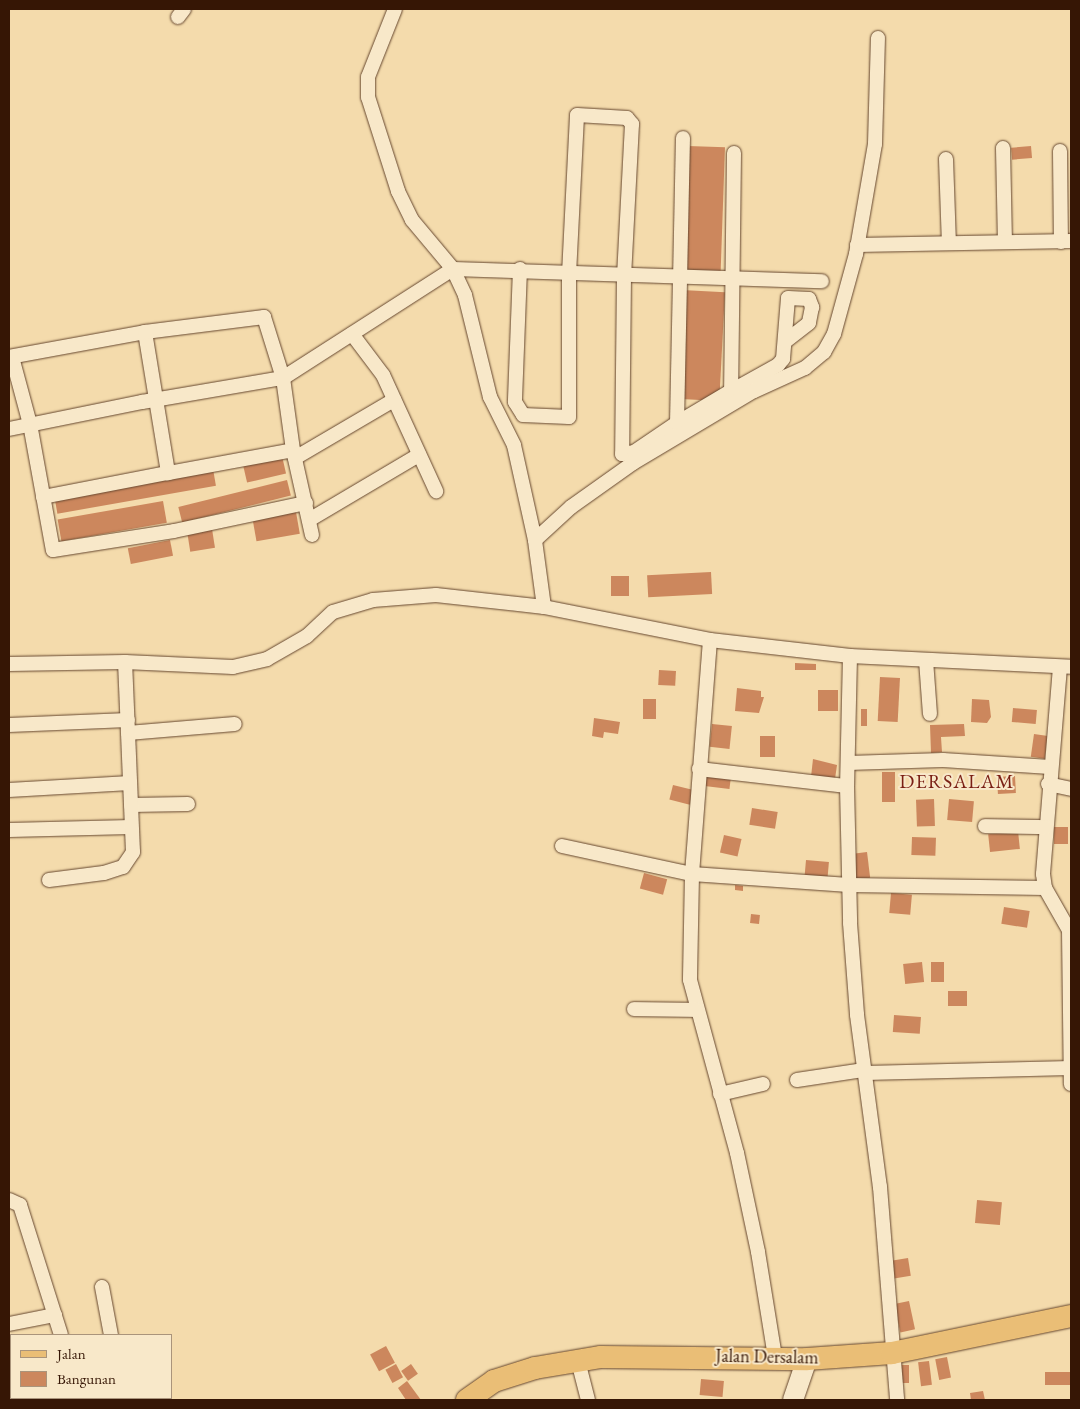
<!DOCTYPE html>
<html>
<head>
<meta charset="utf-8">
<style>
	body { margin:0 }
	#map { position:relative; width:1080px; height:1409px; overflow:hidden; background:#f4dbac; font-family:"EB Garamond",serif }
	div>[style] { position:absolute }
	.building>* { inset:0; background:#cc875d; transform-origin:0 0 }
	.roads { filter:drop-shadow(0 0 1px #66472f) drop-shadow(0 0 1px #66472f) }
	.street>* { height:14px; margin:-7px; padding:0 7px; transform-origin:7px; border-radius:7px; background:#f8e8c9 }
	.secondary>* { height:20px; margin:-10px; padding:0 10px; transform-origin:10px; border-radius:10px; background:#f8e8c9 }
	.primary>* { height:22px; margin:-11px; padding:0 11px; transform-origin:11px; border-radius:11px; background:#eabe76 }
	span { translate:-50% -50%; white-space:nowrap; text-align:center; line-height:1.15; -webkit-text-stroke:4px #f8e8c9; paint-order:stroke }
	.street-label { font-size:18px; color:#361605 }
	.quarter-label { font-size:20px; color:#7a1f14; letter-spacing:1px }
	.frame { position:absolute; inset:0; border:10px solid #361605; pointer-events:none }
	.legend { position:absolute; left:10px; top:1334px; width:162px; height:65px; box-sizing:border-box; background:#f8e8c9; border:1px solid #aa947b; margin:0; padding:6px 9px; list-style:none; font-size:15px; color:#361605 }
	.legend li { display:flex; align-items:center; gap:10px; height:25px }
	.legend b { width:25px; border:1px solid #aa947b }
</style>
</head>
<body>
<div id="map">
	<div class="building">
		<div style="left:688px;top:146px;width:37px;height:126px;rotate:2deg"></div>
		<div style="left:1031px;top:146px;width:12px;height:20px;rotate:85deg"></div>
		<div style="left:682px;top:290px;width:43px;height:109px;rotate:3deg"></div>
		<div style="left:282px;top:456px;width:18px;height:40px;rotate:77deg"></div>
		<div style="left:213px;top:469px;width:17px;height:161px;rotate:80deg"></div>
		<div style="left:287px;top:480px;width:16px;height:112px;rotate:76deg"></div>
		<div style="left:163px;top:501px;width:22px;height:107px;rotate:80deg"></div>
		<div style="left:296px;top:512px;width:22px;height:44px;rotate:80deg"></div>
		<div style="left:212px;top:529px;width:19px;height:25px;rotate:81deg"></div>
		<div style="left:170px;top:540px;width:16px;height:43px;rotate:79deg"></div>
		<div style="left:711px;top:572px;width:22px;height:64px;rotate:87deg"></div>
		<div style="left:611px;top:576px;width:18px;height:20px"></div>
		<div style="clip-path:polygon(795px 663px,816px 664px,816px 670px,795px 670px)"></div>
		<div style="left:659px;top:670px;width:17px;height:15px;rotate:3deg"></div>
		<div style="left:880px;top:677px;width:20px;height:44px;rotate:3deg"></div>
		<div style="clip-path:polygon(737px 688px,761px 691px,761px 697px,764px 697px,759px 713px,735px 711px)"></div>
		<div style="left:818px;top:690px;width:20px;height:21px"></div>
		<div style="left:643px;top:699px;width:13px;height:20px"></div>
		<div style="clip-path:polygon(972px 699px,989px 700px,991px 717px,987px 723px,971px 722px)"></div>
		<div style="left:1013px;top:708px;width:24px;height:14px;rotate:5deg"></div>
		<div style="left:861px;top:709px;width:6px;height:17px"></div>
		<div style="clip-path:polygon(594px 718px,620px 722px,618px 734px,604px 732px,603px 738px,592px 736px)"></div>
		<div style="left:712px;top:724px;width:20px;height:23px;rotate:6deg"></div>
		<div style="clip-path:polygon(964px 724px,965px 736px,941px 737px,942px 752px,931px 753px,930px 725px)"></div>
		<div style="left:1034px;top:734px;width:14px;height:23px;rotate:8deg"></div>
		<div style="left:760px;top:736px;width:15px;height:21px"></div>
		<div style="clip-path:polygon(813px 759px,837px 765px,835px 779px,811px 777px)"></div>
		<div style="left:882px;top:772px;width:13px;height:30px"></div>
		<div style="left:706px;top:775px;width:25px;height:11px;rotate:7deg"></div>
		<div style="left:1015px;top:776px;width:17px;height:18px;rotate:87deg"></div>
		<div style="left:673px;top:785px;width:21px;height:15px;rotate:14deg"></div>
		<div style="left:934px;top:799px;width:27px;height:18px;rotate:88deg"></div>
		<div style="left:949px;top:799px;width:25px;height:21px;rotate:5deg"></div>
		<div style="left:752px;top:808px;width:26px;height:17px;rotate:9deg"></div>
		<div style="left:1054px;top:827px;width:14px;height:17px"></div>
		<div style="left:1018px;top:831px;width:18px;height:30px;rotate:84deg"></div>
		<div style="left:724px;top:835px;width:18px;height:18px;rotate:13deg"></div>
		<div style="left:912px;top:837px;width:24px;height:18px;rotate:2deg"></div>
		<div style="left:867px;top:852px;width:26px;height:16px;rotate:83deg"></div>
		<div style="left:806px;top:860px;width:23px;height:17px;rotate:5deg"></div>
		<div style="left:644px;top:873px;width:24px;height:16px;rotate:15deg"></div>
		<div style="clip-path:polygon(735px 885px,743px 886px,743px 891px,735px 890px)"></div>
		<div style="left:891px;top:893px;width:21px;height:20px;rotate:5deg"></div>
		<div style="left:1004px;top:907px;width:26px;height:17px;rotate:9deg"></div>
		<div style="left:751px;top:914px;width:9px;height:9px;rotate:6deg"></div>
		<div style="left:922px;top:962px;width:20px;height:19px;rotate:84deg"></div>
		<div style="left:931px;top:962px;width:13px;height:20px"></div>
		<div style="left:948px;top:991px;width:19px;height:15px"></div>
		<div style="left:894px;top:1015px;width:27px;height:17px;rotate:4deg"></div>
		<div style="left:977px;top:1200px;width:25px;height:23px;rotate:5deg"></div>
		<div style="left:908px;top:1258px;width:18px;height:20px;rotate:81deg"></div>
		<div style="left:909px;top:1301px;width:29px;height:15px;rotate:78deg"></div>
		<div style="left:386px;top:1346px;width:19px;height:18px;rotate:62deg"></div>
		<div style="left:947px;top:1357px;width:21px;height:12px;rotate:79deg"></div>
		<div style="left:929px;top:1361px;width:24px;height:11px;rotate:83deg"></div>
		<div style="left:396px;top:1364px;width:15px;height:12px;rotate:62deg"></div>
		<div style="left:411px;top:1364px;width:12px;height:12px;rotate:55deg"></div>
		<div style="left:900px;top:1365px;width:9px;height:18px"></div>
		<div style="left:1071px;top:1372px;width:13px;height:26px;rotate:90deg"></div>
		<div style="left:701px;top:1379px;width:23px;height:16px;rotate:5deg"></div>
		<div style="clip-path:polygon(407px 1381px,421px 1400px,406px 1400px,398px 1388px)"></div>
		<div style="clip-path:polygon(983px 1391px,985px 1400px,971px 1400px,970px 1393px)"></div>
	</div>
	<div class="roads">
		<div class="street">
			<div style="left:178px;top:17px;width:10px;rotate:-53deg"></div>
			<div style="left:1003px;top:148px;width:94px;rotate:88.8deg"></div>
			<div style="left:1060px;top:151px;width:91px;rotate:89.4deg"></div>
			<div style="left:734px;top:153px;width:238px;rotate:90.7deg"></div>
			<div style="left:731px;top:391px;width:54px;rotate:-29deg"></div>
			<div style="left:778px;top:365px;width:8px;rotate:-50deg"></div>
			<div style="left:783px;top:359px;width:61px;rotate:-85.3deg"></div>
			<div style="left:788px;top:298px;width:21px;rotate:3deg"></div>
			<div style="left:809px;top:299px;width:9px;rotate:69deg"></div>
			<div style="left:812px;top:307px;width:16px;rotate:101deg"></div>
			<div style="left:809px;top:323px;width:29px;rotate:142deg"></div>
			<div style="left:946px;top:159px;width:84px;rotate:88deg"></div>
			<div style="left:857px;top:245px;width:214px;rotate:-1.1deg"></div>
			<div style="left:520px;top:269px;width:133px;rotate:92.2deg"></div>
			<div style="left:515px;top:402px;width:15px;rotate:58deg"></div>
			<div style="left:523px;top:415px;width:46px;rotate:2.5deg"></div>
			<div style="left:569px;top:417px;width:143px;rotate:-90deg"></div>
			<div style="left:569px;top:274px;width:159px;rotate:-87.1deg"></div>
			<div style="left:577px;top:115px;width:50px;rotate:3.4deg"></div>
			<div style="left:627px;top:118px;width:8px;rotate:50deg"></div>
			<div style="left:632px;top:124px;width:152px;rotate:93deg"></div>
			<div style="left:624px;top:276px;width:178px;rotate:90.6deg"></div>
			<div style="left:622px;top:454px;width:12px;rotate:-9deg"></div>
			<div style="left:634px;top:452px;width:52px;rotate:-34deg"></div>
			<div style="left:677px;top:423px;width:285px;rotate:-88.8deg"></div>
			<div style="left:145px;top:332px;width:143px;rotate:80.7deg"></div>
			<div style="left:168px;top:473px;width:127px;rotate:-10.4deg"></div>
			<div style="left:352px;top:334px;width:51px;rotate:52.9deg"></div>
			<div style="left:383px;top:375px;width:128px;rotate:65.4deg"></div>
			<div style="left:9px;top:357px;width:138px;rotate:-10.4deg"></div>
			<div style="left:145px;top:332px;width:120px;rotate:-7.2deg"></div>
			<div style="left:264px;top:317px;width:64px;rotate:72.7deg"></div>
			<div style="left:283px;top:378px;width:73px;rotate:82.1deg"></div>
			<div style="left:293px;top:450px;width:87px;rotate:77.4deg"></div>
			<div style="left:12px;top:357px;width:69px;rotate:75deg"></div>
			<div style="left:30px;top:424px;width:128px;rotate:79.7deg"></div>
			<div style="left:53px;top:550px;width:122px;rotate:-8.9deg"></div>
			<div style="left:174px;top:531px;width:135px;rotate:-12deg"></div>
			<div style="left:677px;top:423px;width:63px;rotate:-30.7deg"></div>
			<div style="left:9px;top:429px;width:136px;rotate:-11.5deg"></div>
			<div style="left:142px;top:402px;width:143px;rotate:-9.7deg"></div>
			<div style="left:283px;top:378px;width:202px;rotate:-32.7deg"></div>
			<div style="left:453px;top:269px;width:369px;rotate:1.9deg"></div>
			<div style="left:295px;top:458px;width:115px;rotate:-30.4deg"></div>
			<div style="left:43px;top:497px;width:127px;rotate:-10.9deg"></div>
			<div style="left:309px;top:520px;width:128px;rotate:-30.6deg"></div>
			<div style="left:535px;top:540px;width:49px;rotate:-42.5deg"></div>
			<div style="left:571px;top:507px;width:76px;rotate:-35.4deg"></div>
			<div style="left:633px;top:463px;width:141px;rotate:-30.8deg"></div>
			<div style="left:754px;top:391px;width:56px;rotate:-24.3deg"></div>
			<div style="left:805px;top:368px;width:25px;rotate:-40deg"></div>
			<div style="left:824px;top:352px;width:21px;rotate:-61deg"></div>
			<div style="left:834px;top:334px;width:83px;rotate:-74.6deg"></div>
			<div style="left:856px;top:254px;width:112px;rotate:-80.2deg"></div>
			<div style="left:875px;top:144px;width:106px;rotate:-88.4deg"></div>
			<div style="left:544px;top:607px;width:169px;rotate:11.2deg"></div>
			<div style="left:710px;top:640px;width:141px;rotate:6.5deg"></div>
			<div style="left:850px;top:656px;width:221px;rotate:2.8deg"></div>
			<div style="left:710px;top:640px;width:235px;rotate:94.4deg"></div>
			<div style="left:692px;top:874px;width:106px;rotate:91.1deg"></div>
			<div style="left:690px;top:980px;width:179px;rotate:74.8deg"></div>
			<div style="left:737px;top:1153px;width:101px;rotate:78deg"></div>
			<div style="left:758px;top:1252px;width:106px;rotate:80.8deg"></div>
			<div style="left:850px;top:656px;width:130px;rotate:91.3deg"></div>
			<div style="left:847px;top:786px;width:137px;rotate:88.7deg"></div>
			<div style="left:850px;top:923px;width:92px;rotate:85.6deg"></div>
			<div style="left:857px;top:1015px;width:174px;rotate:82.4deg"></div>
			<div style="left:880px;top:1187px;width:214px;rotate:85.4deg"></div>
			<div style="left:926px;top:660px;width:54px;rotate:85.8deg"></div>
			<div style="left:9px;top:664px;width:116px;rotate:-1deg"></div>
			<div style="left:125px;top:662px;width:108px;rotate:2.7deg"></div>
			<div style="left:233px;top:667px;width:35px;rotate:-13deg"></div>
			<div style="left:267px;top:659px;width:46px;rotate:-29.9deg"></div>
			<div style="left:307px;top:636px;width:35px;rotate:-43deg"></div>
			<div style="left:333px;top:612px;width:42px;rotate:-16.7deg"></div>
			<div style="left:373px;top:600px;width:63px;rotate:-4.5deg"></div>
			<div style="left:436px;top:595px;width:109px;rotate:6.3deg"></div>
			<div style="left:544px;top:607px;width:68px;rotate:-97.7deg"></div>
			<div style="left:535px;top:540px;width:97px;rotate:-102.5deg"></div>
			<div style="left:514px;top:445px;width:54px;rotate:-116.6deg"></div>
			<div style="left:490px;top:397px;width:105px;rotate:-103.8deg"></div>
			<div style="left:465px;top:295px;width:29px;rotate:-115deg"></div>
			<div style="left:453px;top:269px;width:64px;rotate:-129.9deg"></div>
			<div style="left:412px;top:220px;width:32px;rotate:-116deg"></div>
			<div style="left:398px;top:191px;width:99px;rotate:-107.7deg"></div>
			<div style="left:368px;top:97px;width:20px;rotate:-90deg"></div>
			<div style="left:368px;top:77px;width:73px;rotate:-68.3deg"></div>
			<div style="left:1060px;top:667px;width:208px;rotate:94.7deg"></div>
			<div style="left:1043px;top:874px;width:14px;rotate:82deg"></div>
			<div style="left:1045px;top:888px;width:48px;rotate:60.3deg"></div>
			<div style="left:1069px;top:930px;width:154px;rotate:89.3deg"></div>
			<div style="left:9px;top:725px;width:119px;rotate:-2.4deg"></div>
			<div style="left:128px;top:733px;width:107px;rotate:-4.8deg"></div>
			<div style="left:848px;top:763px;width:95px;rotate:-1.8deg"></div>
			<div style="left:943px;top:760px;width:107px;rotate:3.7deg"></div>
			<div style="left:699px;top:769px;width:149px;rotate:6.6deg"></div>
			<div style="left:1048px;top:784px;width:24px;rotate:12deg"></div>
			<div style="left:9px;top:790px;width:121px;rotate:-3.3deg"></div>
			<div style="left:131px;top:805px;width:57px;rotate:-1deg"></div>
			<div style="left:985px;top:826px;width:60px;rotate:1deg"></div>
			<div style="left:9px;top:830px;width:122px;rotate:-1.4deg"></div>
			<div style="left:562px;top:846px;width:133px;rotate:12.2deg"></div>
			<div style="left:692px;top:874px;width:157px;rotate:4deg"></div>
			<div style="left:849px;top:885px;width:196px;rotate:0.9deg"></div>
			<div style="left:49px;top:880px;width:55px;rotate:-7.3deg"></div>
			<div style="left:104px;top:873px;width:20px;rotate:-18deg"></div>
			<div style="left:123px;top:867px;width:18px;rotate:-56deg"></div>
			<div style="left:133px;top:852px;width:190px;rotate:-92.4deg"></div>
			<div style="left:634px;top:1009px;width:62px;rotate:0.9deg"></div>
			<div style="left:865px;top:1073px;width:206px;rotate:-1.4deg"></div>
			<div style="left:797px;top:1080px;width:68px;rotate:-8.5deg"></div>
			<div style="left:720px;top:1094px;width:44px;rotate:-13.1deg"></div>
			<div style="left:9px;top:1200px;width:12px;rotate:24deg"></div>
			<div style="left:20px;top:1205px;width:136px;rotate:72.5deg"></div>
			<div style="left:102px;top:1287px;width:49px;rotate:79.4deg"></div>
			<div style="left:9px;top:1324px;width:47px;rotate:-11.1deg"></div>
			<div style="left:578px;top:1361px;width:40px;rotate:75.6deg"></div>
			<div style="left:79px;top:1398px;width:2px;rotate:63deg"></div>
			<div style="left:123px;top:1398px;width:2px;rotate:63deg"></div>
		</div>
		<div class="secondary">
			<div style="left:793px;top:1400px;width:43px;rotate:-71.1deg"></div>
		</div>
		<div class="primary">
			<div style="left:467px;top:1400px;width:33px;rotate:-35deg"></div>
			<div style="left:494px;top:1381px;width:43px;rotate:-17.6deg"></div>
			<div style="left:535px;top:1368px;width:67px;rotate:-9.5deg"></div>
			<div style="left:601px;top:1357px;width:206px;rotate:0.6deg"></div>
			<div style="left:807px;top:1359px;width:85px;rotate:-4deg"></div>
			<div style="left:892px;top:1353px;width:183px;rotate:-11.7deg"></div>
		</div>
	</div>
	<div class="street-label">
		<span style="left:767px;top:1357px;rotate:1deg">Jalan Dersalam</span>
	</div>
	<div class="quarter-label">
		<span style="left:957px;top:781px">DERSALAM</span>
	</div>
	<div class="frame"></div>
	<ul class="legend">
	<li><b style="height:6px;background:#eabe76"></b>Jalan</li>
	<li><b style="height:14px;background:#cc875d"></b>Bangunan</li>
	</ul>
</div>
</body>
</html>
